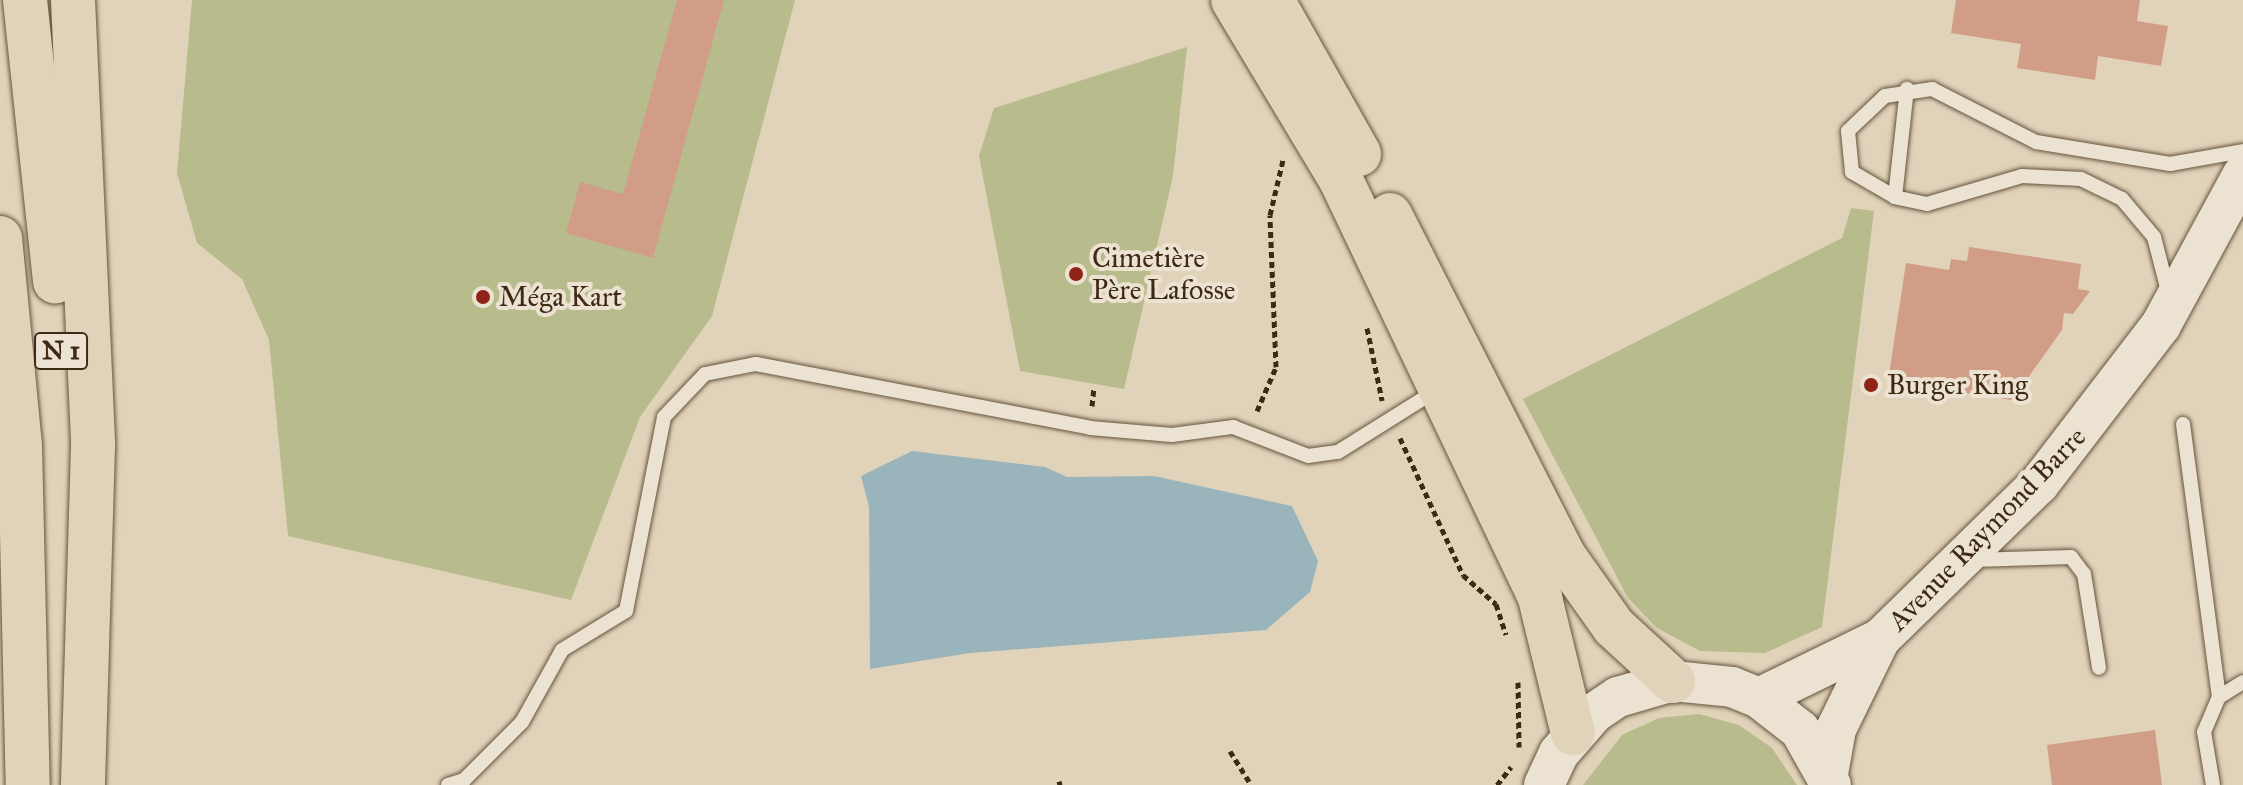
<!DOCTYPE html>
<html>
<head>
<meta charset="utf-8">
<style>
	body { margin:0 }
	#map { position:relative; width:2243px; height:785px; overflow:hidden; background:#e0d3ba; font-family:"IM FELL Great Primer",serif }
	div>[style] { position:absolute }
	.green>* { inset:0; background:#b8bb8c }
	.water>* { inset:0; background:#9ab4bb }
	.building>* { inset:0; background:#d19d87 }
	.path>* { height:5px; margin-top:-2.5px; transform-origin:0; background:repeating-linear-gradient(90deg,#3e2913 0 6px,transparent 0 10px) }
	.roads { filter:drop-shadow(0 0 2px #66543d) drop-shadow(0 0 2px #66543d) }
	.service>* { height:14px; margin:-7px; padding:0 7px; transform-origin:7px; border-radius:7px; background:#ebe2d2 }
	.secondary>* { height:40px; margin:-20px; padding:0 20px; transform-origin:20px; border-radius:20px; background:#ebe2d2 }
	.trunk>* { height:44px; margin:-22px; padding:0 22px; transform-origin:22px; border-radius:22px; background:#e0d3ba }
	.dots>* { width:22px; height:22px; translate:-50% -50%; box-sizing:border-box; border:4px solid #ebe2d2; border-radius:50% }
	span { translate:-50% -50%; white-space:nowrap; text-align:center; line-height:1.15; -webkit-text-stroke:8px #ebe2d2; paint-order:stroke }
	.shield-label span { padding:2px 6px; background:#ebe2d2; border:2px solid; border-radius:6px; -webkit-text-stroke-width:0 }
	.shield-label { font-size:26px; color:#3e2913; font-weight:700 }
	.poi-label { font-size:28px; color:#3e2913 }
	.left { translate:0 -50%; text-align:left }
	.street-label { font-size:28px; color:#3e2913 }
</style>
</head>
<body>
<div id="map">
	<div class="green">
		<div style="clip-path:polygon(192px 0,795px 0,712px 316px,640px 417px,571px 600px,288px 536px,269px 340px,242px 279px,197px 243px,177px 173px)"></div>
		<div style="clip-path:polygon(1187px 47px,1173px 176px,1124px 389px,1020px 371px,979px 156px,994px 108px)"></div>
		<div style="clip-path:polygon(1851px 208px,1874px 211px,1822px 627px,1765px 653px,1700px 651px,1657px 628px,1628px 598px,1523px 399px,1842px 238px)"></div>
		<div style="clip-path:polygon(1699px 714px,1739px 725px,1772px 748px,1797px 785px,1583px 785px,1622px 735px,1659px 718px)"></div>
	</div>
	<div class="water">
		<div style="clip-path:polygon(912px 451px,1045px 467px,1067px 477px,1154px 476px,1292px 506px,1318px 561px,1310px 592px,1266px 630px,970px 653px,870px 669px,869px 507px,861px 476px)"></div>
	</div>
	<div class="building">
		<div style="clip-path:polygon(677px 0,724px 0,653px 258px,566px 233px,580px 182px,623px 194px)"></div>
		<div style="clip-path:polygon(1956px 0,2140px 0,2137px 21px,2168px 26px,2161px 66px,2098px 56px,2095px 80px,2017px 68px,2021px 44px,1951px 33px)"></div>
		<div style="clip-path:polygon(1969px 247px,2081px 264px,2078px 289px,2090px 291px,2073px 314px,2064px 313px,2062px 330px,2012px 400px,1888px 381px,1906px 263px,1949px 270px,1951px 259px,1967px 261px)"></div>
		<div style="clip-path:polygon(2155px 730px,2162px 785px,2052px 785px,2047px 745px)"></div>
	</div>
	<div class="path">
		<div style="left:1367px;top:328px;width:74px;rotate:78.2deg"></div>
		<div style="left:1092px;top:406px;width:19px;rotate:-84deg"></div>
		<div style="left:1257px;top:411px;width:48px;rotate:-66.6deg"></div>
		<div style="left:1276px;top:367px;width:152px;rotate:-92.3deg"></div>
		<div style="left:1270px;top:215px;width:57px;rotate:-76.7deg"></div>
		<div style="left:1400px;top:438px;width:151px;rotate:65.3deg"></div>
		<div style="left:1463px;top:575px;width:44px;rotate:41.3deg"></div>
		<div style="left:1496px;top:604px;width:32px;rotate:72deg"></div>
		<div style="left:1518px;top:682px;width:65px;rotate:89.1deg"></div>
		<div style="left:1230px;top:751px;width:40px;rotate:58deg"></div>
		<div style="left:1059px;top:781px;width:4px;rotate:76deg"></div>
		<div style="left:1497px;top:785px;width:23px;rotate:-52deg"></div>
	</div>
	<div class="roads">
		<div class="service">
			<div style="left:1895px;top:197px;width:109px;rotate:-83.7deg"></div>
			<div style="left:2169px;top:295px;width:60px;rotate:-104.5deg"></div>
			<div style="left:2154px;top:237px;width:50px;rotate:-130.1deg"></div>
			<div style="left:2122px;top:199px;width:46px;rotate:-154deg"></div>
			<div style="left:2081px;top:179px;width:59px;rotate:-177.1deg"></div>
			<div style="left:2022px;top:176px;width:99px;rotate:163.6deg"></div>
			<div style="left:1927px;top:204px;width:33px;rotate:-168deg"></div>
			<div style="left:1895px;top:197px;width:50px;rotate:-149.8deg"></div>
			<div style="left:1852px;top:172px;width:41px;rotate:-95.6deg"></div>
			<div style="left:1848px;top:131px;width:51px;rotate:-43.4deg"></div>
			<div style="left:1885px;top:96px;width:48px;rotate:-8.5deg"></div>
			<div style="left:1932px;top:89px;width:117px;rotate:27deg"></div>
			<div style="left:2036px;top:142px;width:136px;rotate:9.3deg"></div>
			<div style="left:2170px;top:164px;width:74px;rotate:-10.1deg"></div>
			<div style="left:2183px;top:424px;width:275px;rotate:82.5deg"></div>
			<div style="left:1973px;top:560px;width:98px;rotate:-1.8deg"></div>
			<div style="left:2071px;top:557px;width:21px;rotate:53deg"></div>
			<div style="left:2084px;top:574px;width:95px;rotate:80.9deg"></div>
			<div style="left:448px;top:785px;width:17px;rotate:-17deg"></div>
			<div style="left:464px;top:780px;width:82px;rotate:-45deg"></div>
			<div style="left:522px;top:722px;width:82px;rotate:-60.9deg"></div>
			<div style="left:562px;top:650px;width:75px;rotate:-31.4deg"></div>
			<div style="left:626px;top:611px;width:198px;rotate:-78.9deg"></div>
			<div style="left:664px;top:417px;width:59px;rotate:-46.4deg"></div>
			<div style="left:705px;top:374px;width:52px;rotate:-11.1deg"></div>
			<div style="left:756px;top:364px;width:340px;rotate:10.8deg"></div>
			<div style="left:1090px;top:428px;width:82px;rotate:4.9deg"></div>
			<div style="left:1172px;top:435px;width:62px;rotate:-7.5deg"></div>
			<div style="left:1233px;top:427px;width:80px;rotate:21.1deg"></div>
			<div style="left:1308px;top:456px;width:30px;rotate:-8deg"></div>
			<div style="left:1338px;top:452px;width:117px;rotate:-32.1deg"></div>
			<div style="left:2213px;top:785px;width:54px;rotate:-99.6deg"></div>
			<div style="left:2204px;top:732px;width:38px;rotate:-67deg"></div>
			<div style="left:2219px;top:697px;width:28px;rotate:-32deg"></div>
		</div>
		<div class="secondary">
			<div style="left:1759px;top:698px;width:135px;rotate:-26deg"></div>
			<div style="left:1880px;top:639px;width:222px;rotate:-44.3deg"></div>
			<div style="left:2039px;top:484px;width:200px;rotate:-52.5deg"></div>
			<div style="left:2161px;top:325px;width:172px;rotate:-61.5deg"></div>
			<div style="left:1828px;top:774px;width:46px;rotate:-79.9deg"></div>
			<div style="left:1836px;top:729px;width:100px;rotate:-63.9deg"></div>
			<div style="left:1544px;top:785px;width:35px;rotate:-65deg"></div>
			<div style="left:1559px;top:753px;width:53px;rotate:-48.8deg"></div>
			<div style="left:1594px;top:713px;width:29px;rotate:-34deg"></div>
			<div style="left:1618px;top:697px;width:57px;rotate:-16.2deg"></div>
			<div style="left:1673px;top:681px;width:59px;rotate:5.8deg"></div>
			<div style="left:1732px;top:687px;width:29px;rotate:22deg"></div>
			<div style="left:1759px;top:698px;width:52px;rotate:38deg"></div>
			<div style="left:1800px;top:730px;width:63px;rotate:60.6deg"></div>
		</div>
		<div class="trunk">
			<div style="left:25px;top:0;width:283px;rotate:83.9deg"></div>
			<div style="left:73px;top:0;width:446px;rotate:87.4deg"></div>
			<div style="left:93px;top:446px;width:339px;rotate:91.7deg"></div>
			<div style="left:1233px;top:0;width:210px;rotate:59deg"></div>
			<div style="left:1341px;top:180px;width:463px;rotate:64.5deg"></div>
			<div style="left:1540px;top:598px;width:139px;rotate:76.3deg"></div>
			<div style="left:1272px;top:0;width:177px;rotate:60.5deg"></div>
			<div style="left:1390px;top:215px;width:381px;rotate:63deg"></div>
			<div style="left:1563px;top:555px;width:88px;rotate:54.7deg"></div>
			<div style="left:1614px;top:627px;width:80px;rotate:42.5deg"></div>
			<div style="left:0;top:238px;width:208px;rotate:84.5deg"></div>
			<div style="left:20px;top:445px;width:340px;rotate:88.7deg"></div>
		</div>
	</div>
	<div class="dots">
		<div style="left:1076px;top:274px;background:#8f2418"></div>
		<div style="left:483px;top:297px;background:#8f2418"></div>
		<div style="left:1871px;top:385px;background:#8f2418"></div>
	</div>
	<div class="shield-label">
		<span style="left:61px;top:351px">N 1</span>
	</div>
	<div class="poi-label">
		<span class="left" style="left:1092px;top:274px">Cimetière<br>Père Lafosse</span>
		<span class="left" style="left:499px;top:297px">Méga Kart</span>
		<span class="left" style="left:1887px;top:385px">Burger King</span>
	</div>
	<div class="street-label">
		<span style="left:1987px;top:529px;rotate:-46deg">Avenue Raymond Barre</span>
	</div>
</div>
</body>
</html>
